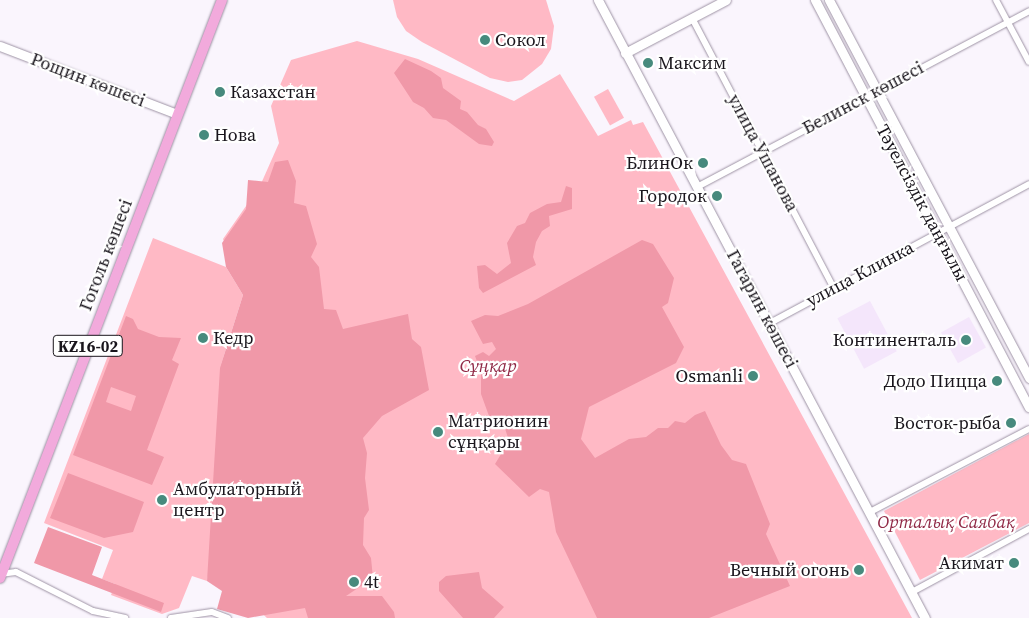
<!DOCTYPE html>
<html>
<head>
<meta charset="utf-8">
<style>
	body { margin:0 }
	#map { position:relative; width:1029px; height:618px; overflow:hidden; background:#faf5fd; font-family:"Source Serif 4",serif }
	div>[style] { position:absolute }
	.built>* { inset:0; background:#f4e6fb; transform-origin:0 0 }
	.green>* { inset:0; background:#ffb9c5; transform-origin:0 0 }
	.forest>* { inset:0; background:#f098a8 }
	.roads { filter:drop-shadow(0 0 1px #9e93a5) drop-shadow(0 0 1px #9e93a5) }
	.street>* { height:6px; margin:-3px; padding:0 3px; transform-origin:3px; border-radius:3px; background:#fff }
	.secondary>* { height:9px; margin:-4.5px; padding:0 4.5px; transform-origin:4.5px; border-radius:4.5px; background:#fff }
	.primary>* { height:10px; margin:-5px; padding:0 5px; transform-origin:5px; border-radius:5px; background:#f2aadc }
	.dots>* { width:14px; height:14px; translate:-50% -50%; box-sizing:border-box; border:2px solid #fff; border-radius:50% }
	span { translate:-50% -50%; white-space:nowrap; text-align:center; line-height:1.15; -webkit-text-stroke:4.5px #fff; paint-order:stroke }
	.shield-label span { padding:1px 4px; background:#fff; border:1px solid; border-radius:4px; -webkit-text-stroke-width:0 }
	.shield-label { font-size:16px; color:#19151c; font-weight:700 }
	.poi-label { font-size:18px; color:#19151c }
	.left { translate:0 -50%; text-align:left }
	.right { translate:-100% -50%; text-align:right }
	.street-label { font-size:18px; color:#19151c }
	.park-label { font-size:18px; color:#902946; font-style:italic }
</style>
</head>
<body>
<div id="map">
	<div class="built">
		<div style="left:870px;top:301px;width:57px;height:37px;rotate:62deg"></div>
		<div style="left:969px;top:317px;width:35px;height:32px;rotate:61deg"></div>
	</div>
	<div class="green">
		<div style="clip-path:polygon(393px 0,546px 0,554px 26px,551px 49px,542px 64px,522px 80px,508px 82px,490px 78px,422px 42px,406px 31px,397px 17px)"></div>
		<div style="clip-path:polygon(357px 41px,418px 59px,514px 101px,560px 74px,598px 136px,631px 120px,633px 125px,643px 122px,912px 618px,267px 618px,210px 565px,207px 581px,192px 576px,179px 608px,162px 614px,111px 595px,115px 584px,102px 579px,113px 550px,44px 523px,153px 238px,226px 267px,243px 295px,220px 368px,245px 294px,223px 239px,260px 186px,279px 143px,271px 106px,291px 60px)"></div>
		<div style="left:608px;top:89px;width:33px;height:16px;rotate:61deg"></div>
		<div style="clip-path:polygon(1029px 434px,1029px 523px,920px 580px,884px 511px)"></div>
	</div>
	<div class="forest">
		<div style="clip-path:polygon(405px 59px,431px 71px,441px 78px,443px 88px,461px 101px,460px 109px,467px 112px,478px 125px,486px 129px,494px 142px,492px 146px,479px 144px,446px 120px,433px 118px,424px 108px,413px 102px,394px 73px)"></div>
		<div style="clip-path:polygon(288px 160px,296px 181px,294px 203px,306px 206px,317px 244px,311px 257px,319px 267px,324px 309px,336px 310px,343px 329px,408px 314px,412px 339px,421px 347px,429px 390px,382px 416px,363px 438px,367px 453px,365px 478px,369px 510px,364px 518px,363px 545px,371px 558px,373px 578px,346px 596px,382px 596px,394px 612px,395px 618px,308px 618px,305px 608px,248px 618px,217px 609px,222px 591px,207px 581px,220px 368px,243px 295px,226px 267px,222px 243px,246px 209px,248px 180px,268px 182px,275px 162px)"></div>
		<div style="clip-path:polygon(566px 186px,572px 188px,572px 209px,549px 216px,550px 226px,542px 231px,536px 242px,533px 257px,536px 265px,483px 293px,479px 288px,477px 266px,485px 265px,497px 274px,511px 263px,507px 243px,517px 226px,525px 223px,530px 213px,547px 204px,561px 202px)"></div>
		<div style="clip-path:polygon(642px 240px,653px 244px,674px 278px,668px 303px,662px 307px,684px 347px,676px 363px,589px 407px,581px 439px,595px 458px,629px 439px,646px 437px,658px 428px,668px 428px,675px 421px,685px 423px,695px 415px,705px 411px,721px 445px,732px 460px,746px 464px,770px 524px,766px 534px,790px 586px,709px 618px,597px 618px,556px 532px,549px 492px,540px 489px,529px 497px,495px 464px,509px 441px,501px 416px,489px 416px,481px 394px,481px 372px,475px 356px,483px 352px,489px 356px,496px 349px,492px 342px,483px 344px,471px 321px,485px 315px,498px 316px,528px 304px)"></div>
		<div style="clip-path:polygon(evenodd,126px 316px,133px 319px,138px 329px,159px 337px,181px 338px,172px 360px,179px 364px,147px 450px,164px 457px,152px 485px,73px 455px,126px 316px,111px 387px,136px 396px,131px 411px,106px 402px,111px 387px)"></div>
		<div style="clip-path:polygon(68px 473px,144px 502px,133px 532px,104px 538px,50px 518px)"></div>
		<div style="clip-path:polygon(48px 527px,102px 547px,92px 575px,164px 603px,161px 612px,34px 563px)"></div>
		<div style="clip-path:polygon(479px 572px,482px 588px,504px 607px,494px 618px,463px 618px,439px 591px,439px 582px,446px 576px)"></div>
	</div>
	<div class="roads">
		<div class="street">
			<div style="left:996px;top:0;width:70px;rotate:62deg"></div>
			<div style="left:692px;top:18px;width:305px;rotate:62.3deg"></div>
			<div style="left:697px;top:187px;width:376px;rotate:-27.9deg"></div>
			<div style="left:770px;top:323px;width:294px;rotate:-28.2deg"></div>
			<div style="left:870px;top:512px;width:179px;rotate:-27.6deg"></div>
			<div style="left:0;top:574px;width:16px;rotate:-7deg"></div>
			<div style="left:16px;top:572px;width:86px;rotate:26.9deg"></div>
			<div style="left:93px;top:611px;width:33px;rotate:12deg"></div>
			<div style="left:912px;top:592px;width:133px;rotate:-28.3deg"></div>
			<div style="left:171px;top:618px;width:41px;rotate:-8.3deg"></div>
			<div style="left:212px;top:612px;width:17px;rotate:21deg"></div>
		</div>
		<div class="secondary">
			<div style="left:598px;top:0;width:699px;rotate:62.12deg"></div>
			<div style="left:815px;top:0;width:460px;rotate:62.3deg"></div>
			<div style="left:829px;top:0;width:428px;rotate:62.1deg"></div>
			<div style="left:0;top:46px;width:190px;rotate:21deg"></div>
			<div style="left:625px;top:53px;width:114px;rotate:-27.7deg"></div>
		</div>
		<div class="primary">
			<div style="left:0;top:578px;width:619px;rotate:-68.99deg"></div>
		</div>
	</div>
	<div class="dots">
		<div style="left:485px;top:40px;background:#478a7d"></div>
		<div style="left:648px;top:63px;background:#478a7d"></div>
		<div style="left:220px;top:92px;background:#478a7d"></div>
		<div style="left:204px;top:135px;background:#478a7d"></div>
		<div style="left:703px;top:163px;background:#478a7d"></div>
		<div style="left:717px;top:196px;background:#478a7d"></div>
		<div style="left:203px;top:338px;background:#478a7d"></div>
		<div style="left:966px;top:340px;background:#478a7d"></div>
		<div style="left:753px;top:376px;background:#478a7d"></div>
		<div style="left:997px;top:381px;background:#478a7d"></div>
		<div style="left:1011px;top:423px;background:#478a7d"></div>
		<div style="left:438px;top:432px;background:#478a7d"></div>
		<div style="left:162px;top:500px;background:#478a7d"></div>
		<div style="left:1014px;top:563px;background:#478a7d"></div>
		<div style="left:859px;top:570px;background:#478a7d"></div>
		<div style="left:354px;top:582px;background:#478a7d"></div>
	</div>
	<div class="shield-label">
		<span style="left:88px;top:346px">KZ16-02</span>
	</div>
	<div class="poi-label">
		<span class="left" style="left:495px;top:40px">Сокол</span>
		<span class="left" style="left:658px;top:63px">Максим</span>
		<span class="left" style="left:230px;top:92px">Казахстан</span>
		<span class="left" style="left:214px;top:135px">Нова</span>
		<span class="right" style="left:693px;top:163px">БлинОк</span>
		<span class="right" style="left:707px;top:196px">Городок</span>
		<span class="left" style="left:213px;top:338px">Кедр</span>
		<span class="right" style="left:956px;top:340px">Континенталь</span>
		<span class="right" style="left:743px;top:376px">Osmanli</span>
		<span class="right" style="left:987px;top:381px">Додо Пицца</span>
		<span class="left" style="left:448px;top:432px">Матрионин<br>сұңқары</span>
		<span class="right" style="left:1001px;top:423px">Восток-рыба</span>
		<span class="left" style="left:173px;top:500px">Амбулаторный<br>центр</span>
		<span class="right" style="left:1004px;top:563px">Акимат</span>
		<span class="right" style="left:849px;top:570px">Вечный огонь</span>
		<span class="left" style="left:364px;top:582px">4t</span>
	</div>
	<div class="street-label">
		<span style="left:88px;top:80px;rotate:21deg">Рощин көшесі</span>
		<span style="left:863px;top:98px;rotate:-28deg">Белинск көшесі</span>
		<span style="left:763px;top:153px;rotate:62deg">улица Ушанова</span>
		<span style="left:922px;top:203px;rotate:62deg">Тәуелсіздік даңғылы</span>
		<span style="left:106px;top:255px;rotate:-69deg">Гоголь көшесі</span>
		<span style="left:860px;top:274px;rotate:-28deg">улица Клинка</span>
		<span style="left:762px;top:309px;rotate:62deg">Гагарин көшесі</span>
	</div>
	<div class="park-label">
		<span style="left:488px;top:366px">Сұңқар</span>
		<span style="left:946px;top:522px">Орталық Саябақ</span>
	</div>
</div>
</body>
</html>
